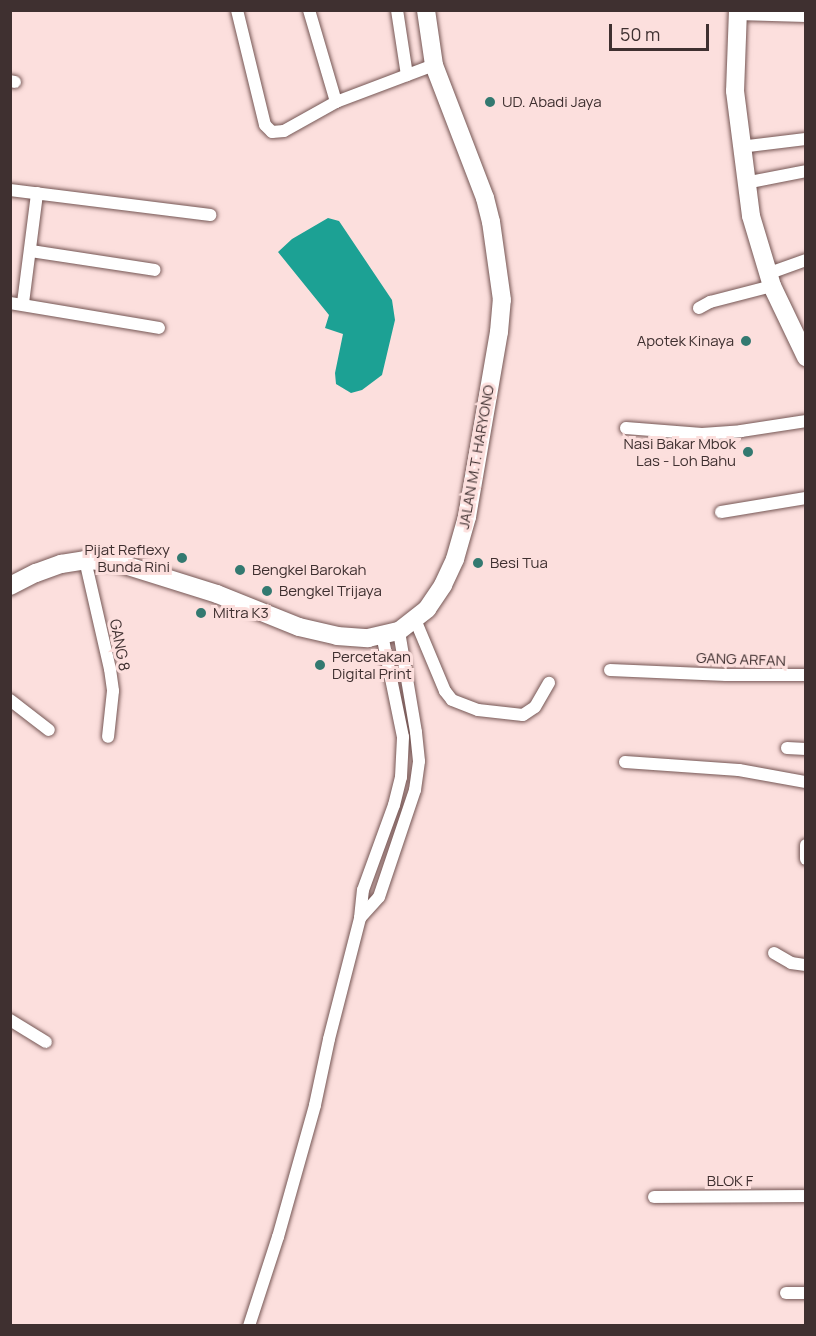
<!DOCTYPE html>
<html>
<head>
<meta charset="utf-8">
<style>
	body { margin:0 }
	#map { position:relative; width:816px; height:1336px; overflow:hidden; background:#fcdfdd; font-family:Manrope,sans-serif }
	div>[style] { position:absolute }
	.water>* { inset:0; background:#1ca194 }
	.roads { filter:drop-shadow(0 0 2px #755654) drop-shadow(0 0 2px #755654) }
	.street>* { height:12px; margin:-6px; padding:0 6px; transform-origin:6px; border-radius:6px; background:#fff }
	.secondary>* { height:18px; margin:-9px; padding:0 9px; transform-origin:9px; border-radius:9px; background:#fff }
	.dots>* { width:16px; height:16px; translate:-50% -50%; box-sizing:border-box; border:3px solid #fcdfdd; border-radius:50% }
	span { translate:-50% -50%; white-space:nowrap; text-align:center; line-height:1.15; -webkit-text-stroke:6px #fcdfdd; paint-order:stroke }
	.poi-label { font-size:15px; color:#3f3030 }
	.left { translate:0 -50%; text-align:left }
	.right { translate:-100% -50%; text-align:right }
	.street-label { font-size:15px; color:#3f3030 }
	.frame { position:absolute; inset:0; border:12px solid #3f3030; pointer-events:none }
	.scale { position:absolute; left:609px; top:24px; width:100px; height:27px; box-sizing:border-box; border:3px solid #3f3030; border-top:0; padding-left:8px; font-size:18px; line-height:21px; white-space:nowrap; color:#3f3030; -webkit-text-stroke:4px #fcdfdd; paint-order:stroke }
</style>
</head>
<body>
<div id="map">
	<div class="water">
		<div style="clip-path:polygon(328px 218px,339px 221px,392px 300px,395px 320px,382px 375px,362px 390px,351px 393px,336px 384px,335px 373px,343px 334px,325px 328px,329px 315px,278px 252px,292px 239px)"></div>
	</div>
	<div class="roads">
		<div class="street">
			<div style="left:237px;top:10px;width:118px;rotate:76.3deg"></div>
			<div style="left:265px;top:125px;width:10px;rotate:45deg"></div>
			<div style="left:272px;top:132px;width:12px;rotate:-5deg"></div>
			<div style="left:284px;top:131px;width:60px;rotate:-29.1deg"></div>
			<div style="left:309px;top:10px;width:96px;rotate:73.6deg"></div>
			<div style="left:336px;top:102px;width:105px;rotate:-20.7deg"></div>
			<div style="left:397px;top:10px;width:66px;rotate:81.3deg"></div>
			<div style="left:738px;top:14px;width:68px;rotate:1.7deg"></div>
			<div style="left:10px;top:81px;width:5px;rotate:11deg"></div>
			<div style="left:740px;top:147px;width:66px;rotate:-6.9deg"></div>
			<div style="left:745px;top:183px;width:62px;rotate:-11.1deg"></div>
			<div style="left:10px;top:190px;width:202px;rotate:7.1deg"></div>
			<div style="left:31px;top:251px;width:125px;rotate:8.7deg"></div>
			<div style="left:767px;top:274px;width:41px;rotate:-19.7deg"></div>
			<div style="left:10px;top:303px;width:151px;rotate:9.5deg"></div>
			<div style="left:23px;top:303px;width:111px;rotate:-82.7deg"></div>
			<div style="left:699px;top:308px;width:13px;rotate:-29deg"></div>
			<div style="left:710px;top:302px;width:64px;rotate:-14.5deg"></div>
			<div style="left:626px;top:428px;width:76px;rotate:4.5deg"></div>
			<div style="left:702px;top:434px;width:39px;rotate:-4deg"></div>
			<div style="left:741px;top:431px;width:66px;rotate:-8.7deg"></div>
			<div style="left:721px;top:512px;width:86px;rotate:-9.4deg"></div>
			<div style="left:85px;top:560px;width:112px;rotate:77.1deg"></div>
			<div style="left:110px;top:669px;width:22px;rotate:82deg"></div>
			<div style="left:113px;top:691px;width:46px;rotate:96.2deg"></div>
			<div style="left:414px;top:617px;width:80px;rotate:67.3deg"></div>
			<div style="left:445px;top:691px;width:11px;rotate:52deg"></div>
			<div style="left:452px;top:700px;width:28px;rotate:21deg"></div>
			<div style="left:478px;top:710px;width:45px;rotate:6.3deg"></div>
			<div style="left:523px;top:715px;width:14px;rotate:-34deg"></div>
			<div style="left:535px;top:707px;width:28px;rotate:-60deg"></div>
			<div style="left:610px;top:670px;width:116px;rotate:2.5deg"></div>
			<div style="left:726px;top:675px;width:80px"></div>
			<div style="left:10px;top:700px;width:49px;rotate:37.6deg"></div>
			<div style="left:787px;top:748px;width:19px;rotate:3deg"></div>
			<div style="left:625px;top:762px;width:114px;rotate:4deg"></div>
			<div style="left:739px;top:770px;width:68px;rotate:10.2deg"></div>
			<div style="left:806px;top:845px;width:14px;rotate:90deg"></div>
			<div style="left:360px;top:918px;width:28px;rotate:-48deg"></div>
			<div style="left:379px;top:897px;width:113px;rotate:-71.4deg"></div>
			<div style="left:415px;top:790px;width:29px;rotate:-82deg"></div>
			<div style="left:419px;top:761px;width:29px;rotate:-96deg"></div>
			<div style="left:416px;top:732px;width:102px;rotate:-99.6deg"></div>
			<div style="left:774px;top:953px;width:20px;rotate:30deg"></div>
			<div style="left:791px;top:963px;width:15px;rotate:8deg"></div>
			<div style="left:10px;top:1020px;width:42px;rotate:31.4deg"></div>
			<div style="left:654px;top:1197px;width:152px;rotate:-0.4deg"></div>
			<div style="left:786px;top:1293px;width:20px"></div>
			<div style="left:249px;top:1326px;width:94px;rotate:-72deg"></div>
			<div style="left:278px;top:1237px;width:137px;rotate:-74.3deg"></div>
			<div style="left:315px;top:1105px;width:67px;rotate:-78deg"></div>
			<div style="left:329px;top:1039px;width:125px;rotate:-75.6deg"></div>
			<div style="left:360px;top:918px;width:28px;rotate:-84deg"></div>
			<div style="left:363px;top:890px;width:90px;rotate:-70deg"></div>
			<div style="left:394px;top:805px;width:29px;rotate:-76deg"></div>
			<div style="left:401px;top:777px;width:40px;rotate:-87.1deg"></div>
			<div style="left:403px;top:737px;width:104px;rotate:-101.6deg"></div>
		</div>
		<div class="secondary">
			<div style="left:738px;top:10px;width:81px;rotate:92.1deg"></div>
			<div style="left:735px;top:91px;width:126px;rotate:82.7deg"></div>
			<div style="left:751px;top:216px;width:73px;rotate:73.3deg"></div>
			<div style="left:772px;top:286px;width:79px;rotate:64.4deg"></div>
			<div style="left:10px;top:586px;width:29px;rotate:-27deg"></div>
			<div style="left:36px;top:573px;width:27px;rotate:-20deg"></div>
			<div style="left:61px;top:564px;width:24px;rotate:-9deg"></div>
			<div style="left:85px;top:560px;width:30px;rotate:4deg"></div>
			<div style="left:115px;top:562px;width:107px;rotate:17.4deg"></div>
			<div style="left:217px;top:594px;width:88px;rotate:21.9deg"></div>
			<div style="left:299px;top:627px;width:39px;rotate:13deg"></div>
			<div style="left:337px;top:636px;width:31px;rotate:4deg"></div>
			<div style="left:368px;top:638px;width:32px;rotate:-13deg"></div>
			<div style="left:399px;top:631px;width:36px;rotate:-38deg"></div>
			<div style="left:427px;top:609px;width:29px;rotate:-56deg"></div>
			<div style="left:443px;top:585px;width:29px;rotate:-65deg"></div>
			<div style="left:455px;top:559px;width:44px;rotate:-74.1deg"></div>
			<div style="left:467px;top:517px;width:188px;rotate:-80.2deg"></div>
			<div style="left:499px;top:332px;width:32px;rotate:-85deg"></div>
			<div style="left:502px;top:300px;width:79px;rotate:-98deg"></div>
			<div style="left:491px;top:222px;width:25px;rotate:-104deg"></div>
			<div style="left:485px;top:198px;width:142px;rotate:-111deg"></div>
			<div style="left:434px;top:65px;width:56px;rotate:-98.3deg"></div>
		</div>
	</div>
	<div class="dots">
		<div style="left:490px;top:102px;background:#337970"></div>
		<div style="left:746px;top:341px;background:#337970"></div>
		<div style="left:748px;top:452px;background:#337970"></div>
		<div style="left:182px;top:558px;background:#337970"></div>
		<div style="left:478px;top:563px;background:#337970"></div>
		<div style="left:240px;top:570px;background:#337970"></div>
		<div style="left:267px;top:591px;background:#337970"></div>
		<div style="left:201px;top:613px;background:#337970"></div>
		<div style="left:320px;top:665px;background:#337970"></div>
	</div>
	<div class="poi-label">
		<span class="left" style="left:502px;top:102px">UD. Abadi Jaya</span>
		<span class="right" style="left:734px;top:341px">Apotek Kinaya</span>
		<span class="right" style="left:736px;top:452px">Nasi Bakar Mbok<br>Las - Loh Bahu</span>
		<span class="right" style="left:170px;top:558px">Pijat Reflexy<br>Bunda Rini</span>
		<span class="left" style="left:490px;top:563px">Besi Tua</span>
		<span class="left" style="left:252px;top:570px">Bengkel Barokah</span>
		<span class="left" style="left:279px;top:591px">Bengkel Trijaya</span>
		<span class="left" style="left:213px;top:613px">Mitra K3</span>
		<span class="left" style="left:332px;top:665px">Percetakan<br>Digital Print</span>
	</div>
	<div class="street-label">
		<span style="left:476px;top:457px;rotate:-80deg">JALAN M.T. HARYONO</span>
		<span style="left:120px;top:645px;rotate:79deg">GANG 8</span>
		<span style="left:741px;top:659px;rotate:2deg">GANG ARFAN</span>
		<span style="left:730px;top:1181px">BLOK F</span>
	</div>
	<div class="frame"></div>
	<div class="scale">50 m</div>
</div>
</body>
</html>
